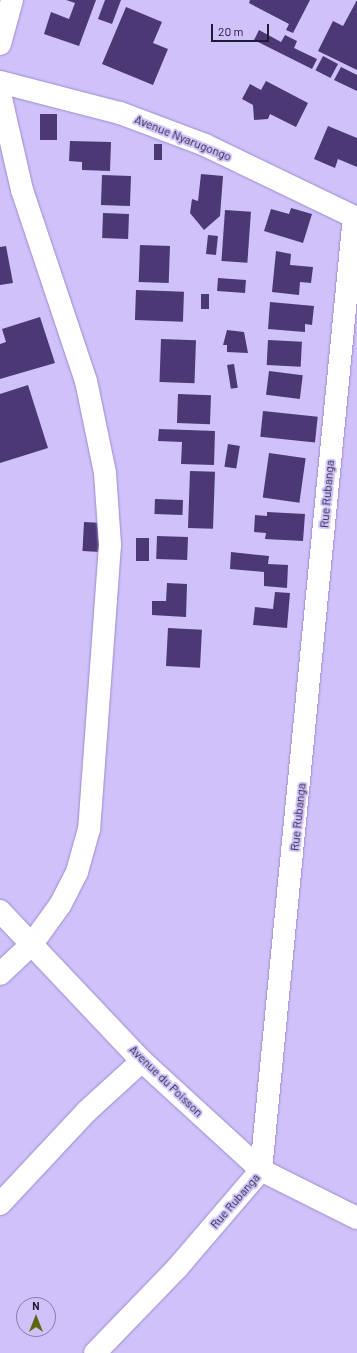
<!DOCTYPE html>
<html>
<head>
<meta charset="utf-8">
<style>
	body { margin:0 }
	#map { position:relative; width:357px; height:1353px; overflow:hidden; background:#cfc1fa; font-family:Barlow,sans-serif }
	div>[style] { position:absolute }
	.building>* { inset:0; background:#4b3874; transform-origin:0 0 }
	.roads { filter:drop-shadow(0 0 1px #9e8bcf) drop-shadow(0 0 1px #9e8bcf) }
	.minor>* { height:22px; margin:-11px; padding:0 11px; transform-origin:11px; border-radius:11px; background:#fff }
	span { translate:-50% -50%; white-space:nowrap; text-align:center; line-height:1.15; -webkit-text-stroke:4px #cfc1fa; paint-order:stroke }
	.street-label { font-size:12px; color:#211a34 }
	.north { position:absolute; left:16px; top:1297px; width:40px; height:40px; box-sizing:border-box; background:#cfc1fa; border:1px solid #897eab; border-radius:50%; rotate:0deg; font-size:11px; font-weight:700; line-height:16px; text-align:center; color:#211a34 }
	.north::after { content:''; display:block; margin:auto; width:14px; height:18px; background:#5d670a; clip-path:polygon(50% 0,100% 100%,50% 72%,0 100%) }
	.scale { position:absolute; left:211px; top:24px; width:58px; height:18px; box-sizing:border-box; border:2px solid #211a34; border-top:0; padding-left:5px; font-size:12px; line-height:14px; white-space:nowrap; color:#211a34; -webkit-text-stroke:3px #cfc1fa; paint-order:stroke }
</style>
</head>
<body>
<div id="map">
	<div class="building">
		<div style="clip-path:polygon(66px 0,96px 0,79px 46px,44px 34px,51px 12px,69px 19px,75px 3px)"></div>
		<div style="clip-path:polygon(105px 0,121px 0,112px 24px,98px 19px)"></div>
		<div style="clip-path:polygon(250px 0,310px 0,293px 33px,286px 30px,289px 24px,249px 3px)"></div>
		<div style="clip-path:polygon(357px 0,357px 70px,318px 51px,333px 21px,343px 26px)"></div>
		<div style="clip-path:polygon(126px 7px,162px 22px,153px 43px,168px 49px,153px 85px,102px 64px)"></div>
		<div style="clip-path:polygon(259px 30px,281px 42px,285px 35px,297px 41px,294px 48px,317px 59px,312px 69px,254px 40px)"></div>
		<div style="left:323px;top:56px;width:17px;height:16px;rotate:28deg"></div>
		<div style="clip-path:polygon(341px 67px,357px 75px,357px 91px,334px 80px)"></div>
		<div style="clip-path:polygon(266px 81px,308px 103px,296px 127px,270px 114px,268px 119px,254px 120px,253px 105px,242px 99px,250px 84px,261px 90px)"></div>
		<div style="left:40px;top:114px;width:17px;height:26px"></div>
		<div style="clip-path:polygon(328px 126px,357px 138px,357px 167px,338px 159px,335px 168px,314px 159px)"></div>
		<div style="clip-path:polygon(70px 141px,111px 142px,110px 171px,82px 170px,82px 162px,69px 161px)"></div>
		<div style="left:154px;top:144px;width:8px;height:16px"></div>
		<div style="clip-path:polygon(201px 174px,223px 176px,220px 216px,204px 230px,190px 213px,192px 199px,198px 201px)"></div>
		<div style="left:102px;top:175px;width:29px;height:30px;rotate:2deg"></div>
		<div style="clip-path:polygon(291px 208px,312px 214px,303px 243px,264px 231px,271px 209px,289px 214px)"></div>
		<div style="left:225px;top:210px;width:26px;height:51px;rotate:4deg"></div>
		<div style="left:103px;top:213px;width:26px;height:25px;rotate:2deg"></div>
		<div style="left:208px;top:235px;width:10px;height:19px;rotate:6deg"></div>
		<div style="left:140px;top:245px;width:30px;height:37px;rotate:2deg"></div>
		<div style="clip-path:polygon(6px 246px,13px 283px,0 285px,0 247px)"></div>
		<div style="clip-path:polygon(276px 251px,291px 254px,290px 265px,313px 267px,311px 283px,300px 282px,299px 295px,272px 292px)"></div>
		<div style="left:218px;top:278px;width:28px;height:13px;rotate:4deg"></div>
		<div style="left:136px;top:290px;width:48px;height:30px;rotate:2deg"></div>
		<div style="left:201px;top:294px;width:8px;height:15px"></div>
		<div style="clip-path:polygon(270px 302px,314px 306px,312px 325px,305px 324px,305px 332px,268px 329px)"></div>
		<div style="clip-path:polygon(40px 317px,55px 363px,0 379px,0 344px,6px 342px,2px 329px)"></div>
		<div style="clip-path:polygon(227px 330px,244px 332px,248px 353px,227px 352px,227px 345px,223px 345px)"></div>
		<div style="left:161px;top:339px;width:35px;height:43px;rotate:2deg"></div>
		<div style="left:268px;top:340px;width:34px;height:25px;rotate:3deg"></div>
		<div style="left:234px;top:364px;width:24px;height:7px;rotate:81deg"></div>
		<div style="left:269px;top:371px;width:34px;height:24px;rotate:7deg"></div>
		<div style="clip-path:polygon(28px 385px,48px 448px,0 463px,0 394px)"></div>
		<div style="left:178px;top:394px;width:33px;height:29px;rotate:2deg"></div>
		<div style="left:263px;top:411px;width:55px;height:26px;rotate:6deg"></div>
		<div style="clip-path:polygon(159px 429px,215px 431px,214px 465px,181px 464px,182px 442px,158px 441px)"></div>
		<div style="left:228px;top:444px;width:12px;height:23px;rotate:9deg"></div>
		<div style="left:269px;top:453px;width:37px;height:45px;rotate:8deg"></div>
		<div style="left:190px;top:471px;width:25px;height:57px;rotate:2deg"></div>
		<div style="left:155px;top:499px;width:28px;height:15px;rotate:2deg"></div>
		<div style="clip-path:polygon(267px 512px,305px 514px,303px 541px,265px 539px,266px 533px,254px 532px,255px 515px,267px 516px)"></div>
		<div style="left:84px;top:522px;width:18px;height:29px;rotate:3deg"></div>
		<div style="left:157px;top:536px;width:31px;height:23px;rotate:2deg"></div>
		<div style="left:136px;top:538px;width:13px;height:23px"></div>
		<div style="clip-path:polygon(231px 552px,269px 556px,268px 564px,288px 565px,287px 588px,264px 586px,264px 572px,230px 569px)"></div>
		<div style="clip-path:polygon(167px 583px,187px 584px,186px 617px,152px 615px,152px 601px,166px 601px)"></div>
		<div style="clip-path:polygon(275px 592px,290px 593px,287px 628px,253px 625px,255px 607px,273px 609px)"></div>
		<div style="left:168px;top:628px;width:34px;height:38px;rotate:3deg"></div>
	</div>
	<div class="roads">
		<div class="minor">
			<div style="left:0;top:44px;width:46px;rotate:-74.7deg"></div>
			<div style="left:0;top:82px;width:124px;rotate:14.5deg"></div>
			<div style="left:120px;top:113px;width:91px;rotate:20.6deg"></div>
			<div style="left:205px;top:145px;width:169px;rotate:25.7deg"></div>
			<div style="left:0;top:94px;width:98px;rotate:77.1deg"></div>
			<div style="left:22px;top:190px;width:201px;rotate:71.5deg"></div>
			<div style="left:86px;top:381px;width:94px;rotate:78.3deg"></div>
			<div style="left:105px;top:473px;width:72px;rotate:86deg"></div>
			<div style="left:110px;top:545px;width:285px;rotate:94.2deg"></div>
			<div style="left:89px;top:829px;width:45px;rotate:105.6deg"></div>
			<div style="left:77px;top:872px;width:37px;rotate:117deg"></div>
			<div style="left:60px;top:905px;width:48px;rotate:125.7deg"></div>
			<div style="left:32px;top:944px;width:44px;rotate:136.8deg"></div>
			<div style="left:0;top:911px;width:207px;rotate:46.6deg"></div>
			<div style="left:142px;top:1061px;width:161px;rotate:42.5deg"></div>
			<div style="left:261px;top:1170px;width:107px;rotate:26.6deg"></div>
			<div style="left:0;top:1204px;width:127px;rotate:-46.9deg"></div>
			<div style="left:87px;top:1111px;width:74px;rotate:-42.3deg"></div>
			<div style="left:95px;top:1353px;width:120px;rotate:-46deg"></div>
			<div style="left:178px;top:1267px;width:128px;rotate:-49.4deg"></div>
			<div style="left:261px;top:1170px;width:958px;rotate:-84.43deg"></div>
		</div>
	</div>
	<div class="street-label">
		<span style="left:183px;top:138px;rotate:22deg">Avenue Nyarugongo</span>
		<span style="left:327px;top:494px;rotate:-85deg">Rue Rubanga</span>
		<span style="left:298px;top:817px;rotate:-84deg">Rue Rubanga</span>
		<span style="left:166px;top:1081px;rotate:44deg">Avenue du Poisson</span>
		<span style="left:235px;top:1201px;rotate:-49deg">Rue Rubanga</span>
	</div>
	<div class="north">N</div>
	<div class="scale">20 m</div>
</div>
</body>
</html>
